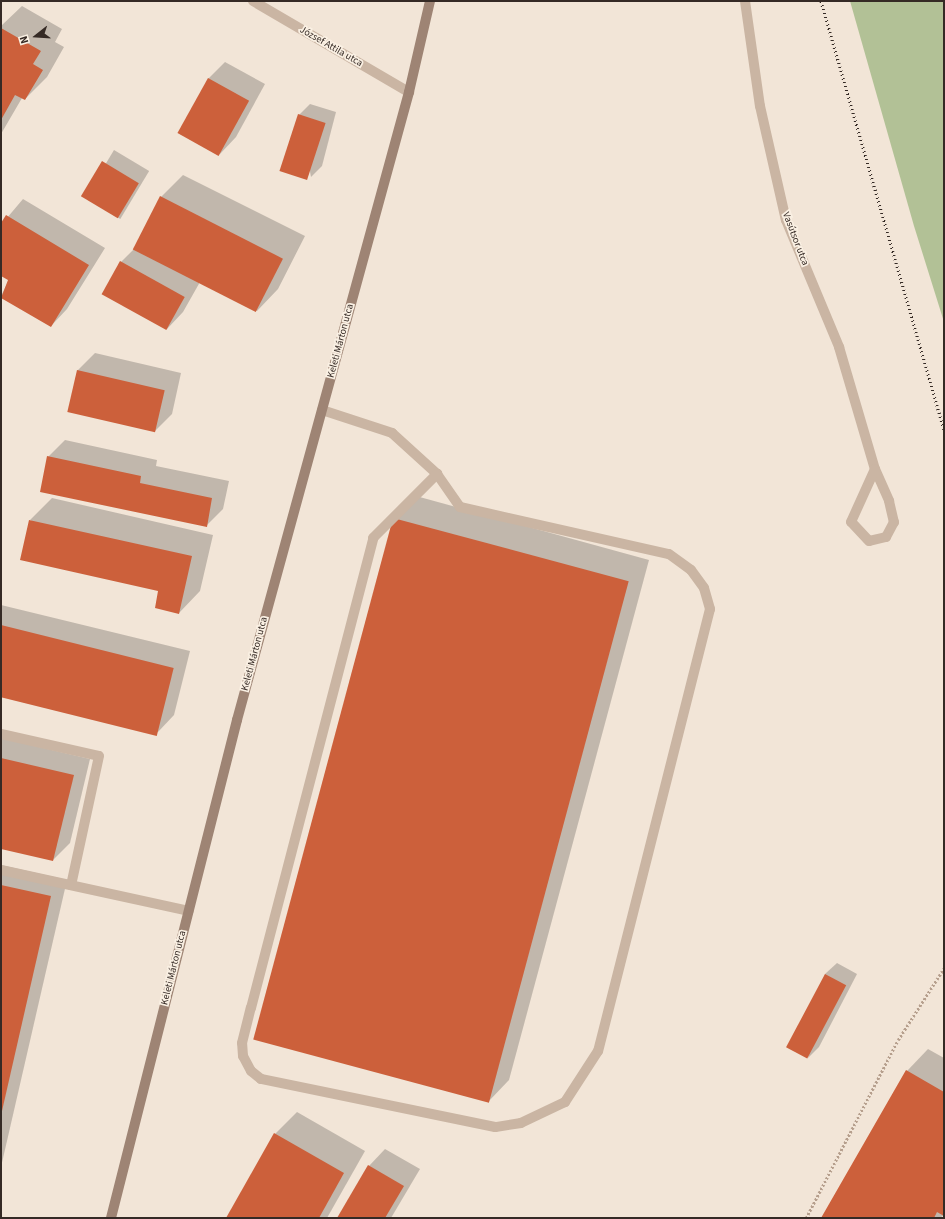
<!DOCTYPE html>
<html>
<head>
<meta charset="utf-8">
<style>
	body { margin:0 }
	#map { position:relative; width:945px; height:1219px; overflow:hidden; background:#f2e5d7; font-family:"Source Sans 3",sans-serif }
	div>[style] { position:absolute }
	.green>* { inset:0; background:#b2c196 }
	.shadow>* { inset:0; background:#0003; transform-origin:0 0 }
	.building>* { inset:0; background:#cc603b; transform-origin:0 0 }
	.path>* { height:2.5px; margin-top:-1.25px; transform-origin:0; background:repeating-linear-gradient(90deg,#b69f8d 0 2px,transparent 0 4px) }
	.lane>* { height:10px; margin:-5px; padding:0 5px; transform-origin:5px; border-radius:5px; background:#cab5a3 }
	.street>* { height:10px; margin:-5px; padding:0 5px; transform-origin:5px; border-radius:5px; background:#cab5a3 }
	.secondary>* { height:10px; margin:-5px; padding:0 5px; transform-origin:5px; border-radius:5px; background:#9e8474 }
	.rail>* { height:3px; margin-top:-1.5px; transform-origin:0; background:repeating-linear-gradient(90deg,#352a25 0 1px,transparent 0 4px) }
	span { translate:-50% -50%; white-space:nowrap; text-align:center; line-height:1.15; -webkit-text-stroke:3.5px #faf0e3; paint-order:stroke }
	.street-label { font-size:10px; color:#352a25 }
	.frame { position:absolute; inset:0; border:2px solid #352a25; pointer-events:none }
	.north { position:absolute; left:16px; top:16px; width:40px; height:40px; -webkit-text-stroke:3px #faf0e3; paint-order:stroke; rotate:253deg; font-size:11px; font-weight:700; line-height:16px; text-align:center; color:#352a25 }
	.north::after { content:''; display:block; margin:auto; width:14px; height:18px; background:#352a25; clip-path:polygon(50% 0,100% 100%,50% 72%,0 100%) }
</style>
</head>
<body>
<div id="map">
	<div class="green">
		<div style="clip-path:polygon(850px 1px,944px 1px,944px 322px,914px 226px)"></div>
	</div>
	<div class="shadow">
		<div style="clip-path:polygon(22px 6px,62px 29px,55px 42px,64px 47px,47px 77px,25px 99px,22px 98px,1px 134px,1px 26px)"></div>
		<div style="clip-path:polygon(225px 62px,265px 84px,236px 137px,220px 154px,208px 79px)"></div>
		<div style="clip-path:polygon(310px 104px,336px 112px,322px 166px,311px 177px,299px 115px)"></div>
		<div style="left:114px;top:150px;width:41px;height:56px;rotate:31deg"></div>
		<div style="clip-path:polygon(183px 175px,305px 236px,278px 289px,257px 311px,200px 282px,183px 312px,167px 329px,121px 262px,136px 247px,161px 197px)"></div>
		<div style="clip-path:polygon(23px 199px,105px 248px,67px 309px,51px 326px,1px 296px,9px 280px,1px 275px,1px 225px)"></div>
		<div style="clip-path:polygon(95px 353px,181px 373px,172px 414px,155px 431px,69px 411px,78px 370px)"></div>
		<div style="clip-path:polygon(65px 440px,157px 460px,156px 466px,229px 481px,223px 509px,206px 526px,48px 457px)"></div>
		<div style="clip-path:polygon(416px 496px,649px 560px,509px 1080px,488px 1102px,394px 518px)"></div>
		<div style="clip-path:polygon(52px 498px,213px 535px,200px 591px,179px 613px,159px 590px,30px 520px)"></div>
		<div style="clip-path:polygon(1px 605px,190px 651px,174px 715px,158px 732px,1px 694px)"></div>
		<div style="clip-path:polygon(1px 738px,90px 759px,70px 843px,53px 860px,1px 848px)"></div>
		<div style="clip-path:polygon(1px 865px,67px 880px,1px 1167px)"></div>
		<div style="clip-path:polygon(837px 963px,857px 974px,819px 1047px,808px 1058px,825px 974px)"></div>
		<div style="clip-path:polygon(928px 1049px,944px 1058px,944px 1215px,940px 1218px,822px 1218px,907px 1071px)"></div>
		<div style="clip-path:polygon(297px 1112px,365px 1151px,327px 1218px,227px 1218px,275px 1134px)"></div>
		<div style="clip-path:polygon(385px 1149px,420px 1169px,391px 1218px,338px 1218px,369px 1166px)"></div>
	</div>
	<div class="building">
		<div style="clip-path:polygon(1px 28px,41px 51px,33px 64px,43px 70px,25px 100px,15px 95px,1px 120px)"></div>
		<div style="left:208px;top:78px;width:47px;height:63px;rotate:29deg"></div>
		<div style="left:298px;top:114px;width:29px;height:60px;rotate:18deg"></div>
		<div style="left:102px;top:161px;width:43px;height:41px;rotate:31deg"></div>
		<div style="left:160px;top:196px;width:138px;height:60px;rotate:27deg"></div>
		<div style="clip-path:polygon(6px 215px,89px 265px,51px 327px,1px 298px,8px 280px,1px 276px,1px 223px)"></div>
		<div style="left:120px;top:261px;width:74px;height:38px;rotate:29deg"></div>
		<div style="left:77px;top:370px;width:90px;height:43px;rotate:13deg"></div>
		<div style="clip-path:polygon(47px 456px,141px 476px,140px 483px,212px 498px,207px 527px,40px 492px)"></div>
		<div style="left:393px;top:518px;width:244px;height:540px;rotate:15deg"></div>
		<div style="clip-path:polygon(29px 520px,192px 556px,179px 614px,155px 608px,158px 591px,20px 560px)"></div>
		<div style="left:1px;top:625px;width:178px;height:70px;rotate:14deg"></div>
		<div style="clip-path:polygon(1px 758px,74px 775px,53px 861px,1px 849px)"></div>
		<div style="clip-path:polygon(1px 885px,51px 896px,2px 1111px,1px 1111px)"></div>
		<div style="left:825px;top:974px;width:24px;height:83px;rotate:28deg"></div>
		<div style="clip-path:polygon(906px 1070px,944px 1092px,944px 1216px,937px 1212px,934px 1218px,821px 1218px)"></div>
		<div style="clip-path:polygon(274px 1133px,344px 1173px,319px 1218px,226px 1218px)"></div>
		<div style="clip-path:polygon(368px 1165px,404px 1186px,385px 1218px,337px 1218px)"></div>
	</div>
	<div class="path">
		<div style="left:806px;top:1218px;width:200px;rotate:-62.7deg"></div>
		<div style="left:898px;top:1040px;width:85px;rotate:-57.4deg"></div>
	</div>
	<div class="lane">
		<div style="left:322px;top:410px;width:74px;rotate:18.2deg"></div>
		<div style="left:392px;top:433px;width:61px;rotate:42.3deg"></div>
		<div style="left:437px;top:474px;width:40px;rotate:55.1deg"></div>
		<div style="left:460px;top:507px;width:214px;rotate:12.7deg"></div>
		<div style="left:669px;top:554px;width:27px;rotate:36deg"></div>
		<div style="left:691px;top:570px;width:22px;rotate:54deg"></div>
		<div style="left:704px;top:588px;width:22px;rotate:74deg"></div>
		<div style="left:710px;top:609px;width:456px;rotate:104.2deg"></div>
		<div style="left:598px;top:1051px;width:61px;rotate:122.9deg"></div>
		<div style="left:565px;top:1102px;width:49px;rotate:154.5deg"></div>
		<div style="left:521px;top:1123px;width:26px;rotate:171deg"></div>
		<div style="left:495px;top:1127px;width:239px;rotate:-168.4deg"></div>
		<div style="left:261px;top:1079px;width:13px;rotate:-141deg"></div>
		<div style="left:251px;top:1071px;width:17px;rotate:-118deg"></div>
		<div style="left:243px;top:1056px;width:13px;rotate:-94deg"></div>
		<div style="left:242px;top:1043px;width:36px;rotate:-76deg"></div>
		<div style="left:251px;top:1008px;width:486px;rotate:-75.4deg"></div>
		<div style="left:373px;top:538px;width:91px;rotate:-45deg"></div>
		<div style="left:1px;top:734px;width:100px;rotate:12.7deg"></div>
		<div style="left:99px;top:756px;width:132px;rotate:102.2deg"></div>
		<div style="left:1px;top:870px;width:192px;rotate:12.3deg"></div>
	</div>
	<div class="street">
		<div style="left:253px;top:1px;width:181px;rotate:30.3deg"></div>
		<div style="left:745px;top:1px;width:106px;rotate:81.9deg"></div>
		<div style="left:760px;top:106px;width:117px;rotate:77.2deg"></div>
		<div style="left:786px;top:220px;width:138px;rotate:67.3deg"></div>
		<div style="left:839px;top:347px;width:127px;rotate:73.6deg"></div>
		<div style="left:875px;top:469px;width:35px;rotate:66deg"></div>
		<div style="left:889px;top:501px;width:22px;rotate:77deg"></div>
		<div style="left:894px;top:522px;width:17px;rotate:118deg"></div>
		<div style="left:886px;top:537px;width:17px;rotate:167deg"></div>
		<div style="left:869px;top:541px;width:26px;rotate:-133deg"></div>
		<div style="left:851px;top:522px;width:58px;rotate:-65.6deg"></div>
	</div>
	<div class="secondary">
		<div style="left:111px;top:1218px;width:514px;rotate:-75.8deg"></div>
		<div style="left:237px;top:720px;width:651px;rotate:-74.68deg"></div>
		<div style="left:409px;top:92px;width:93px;rotate:-77deg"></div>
	</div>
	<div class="rail">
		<div style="left:821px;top:1px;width:447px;rotate:74deg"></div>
	</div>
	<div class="street-label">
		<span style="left:331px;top:47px;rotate:30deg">József Attila utca</span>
		<span style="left:795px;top:239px;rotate:69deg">Vasútsor utca</span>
		<span style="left:341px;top:341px;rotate:-75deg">Keleti Márton utca</span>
		<span style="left:255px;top:654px;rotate:-75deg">Keleti Márton utca</span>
		<span style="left:174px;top:968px;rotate:-76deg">Keleti Márton utca</span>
	</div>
	<div class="frame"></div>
	<div class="north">N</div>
</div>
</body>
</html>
